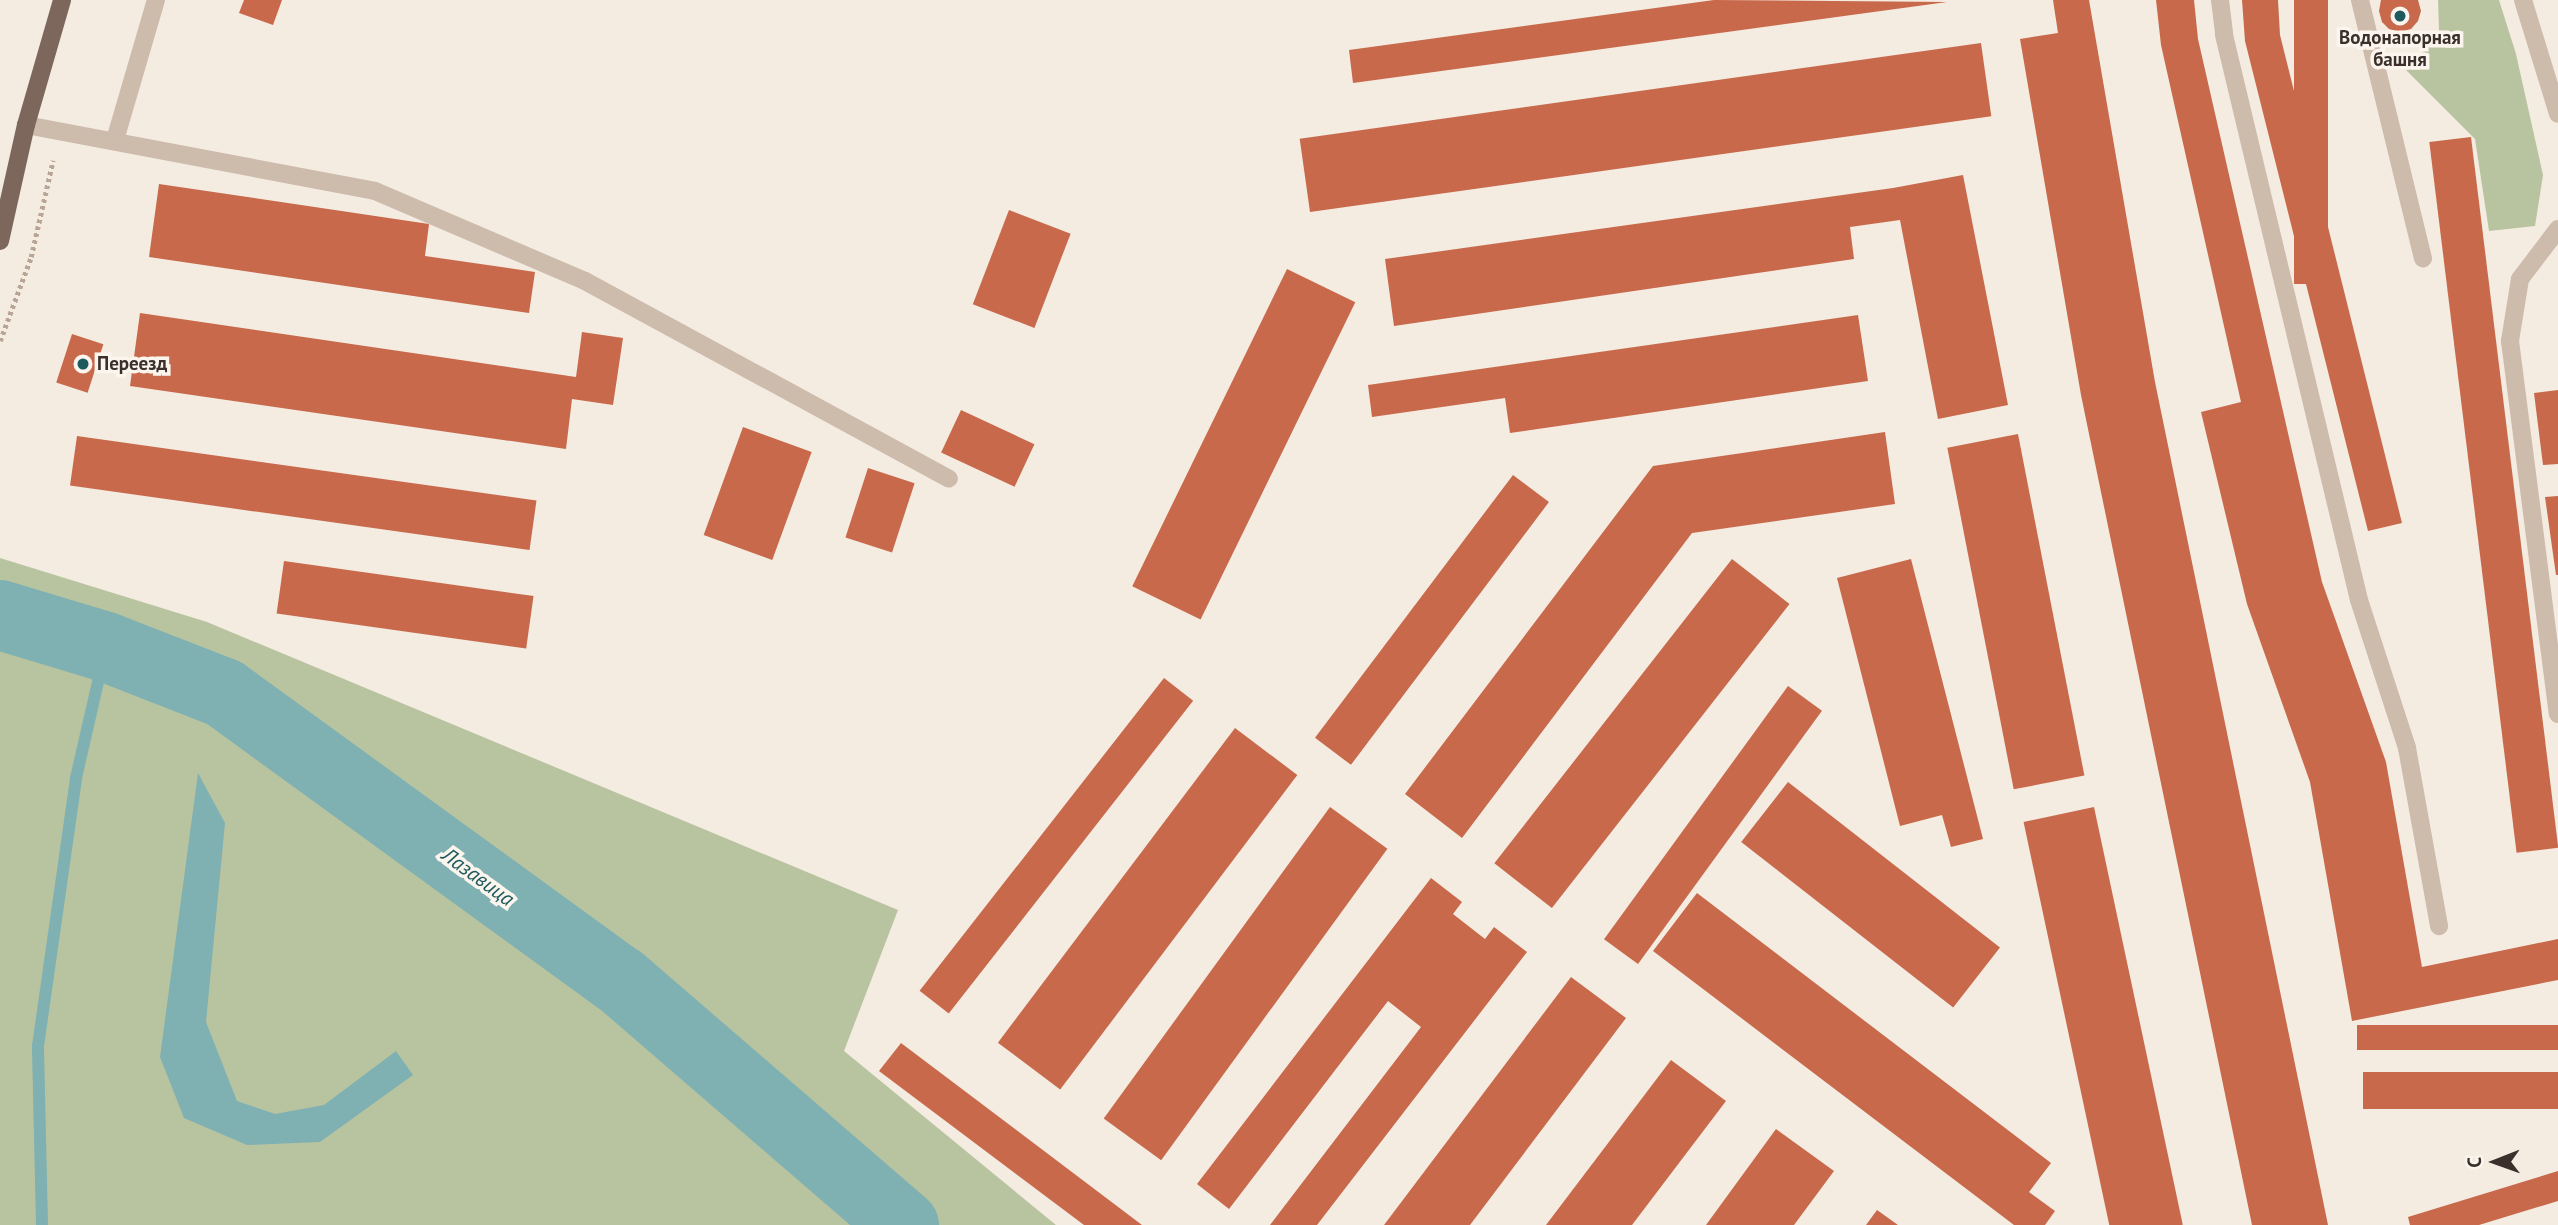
<!DOCTYPE html>
<html>
<head>
<meta charset="utf-8">
<style>
	body { margin:0 }
	#map { position:relative; width:2558px; height:1225px; overflow:hidden; background:#f4ebe1; font-family:"PT Sans",sans-serif }
	div>[style] { position:absolute }
	.green>* { inset:0; background:#b8c4a0 }
	.water>* { inset:0; background:#7fb0b2 }
	.stream>* { height:12px; margin:-6px; padding:0 6px; transform-origin:6px; border-radius:6px; background:#7fb0b2 }
	.river>* { height:70px; margin:-35px; padding:0 35px; transform-origin:35px; border-radius:35px; background:#7fb0b2 }
	.building>* { inset:0; background:#c8694b; transform-origin:0 0 }
	.path>* { height:4.5px; margin-top:-2.25px; transform-origin:0; background:repeating-linear-gradient(90deg,#b9a596 0 3.5px,transparent 0 7px) }
	.minor>* { height:18px; margin:-9px; padding:0 9px; transform-origin:9px; border-radius:9px; background:#cdbbac }
	.major>* { height:18px; margin:-9px; padding:0 9px; transform-origin:9px; border-radius:9px; background:#7d675c }
	.dots>* { width:19px; height:19px; translate:-50% -50%; box-sizing:border-box; border:4px solid #fbf5ee; border-radius:50% }
	span { translate:-50% -50%; white-space:nowrap; text-align:center; line-height:1.15; -webkit-text-stroke:7px #fbf5ee; paint-order:stroke }
	.poi-label { font-size:19px; color:#3b302b; font-weight:700 }
	.left { translate:0 -50%; text-align:left }
	.water-label { font-size:21px; color:#1f5a5e; font-style:italic }
	.north { position:absolute; left:2460px; top:1127px; width:70px; height:70px; -webkit-text-stroke:5px #fbf5ee; paint-order:stroke; rotate:269deg; font-size:19px; font-weight:700; line-height:28px; text-align:center; color:#3b302b }
	.north::after { content:''; display:block; margin:auto; width:24px; height:32px; background:#3b302b; clip-path:polygon(50% 0,100% 100%,50% 72%,0 100%) }
</style>
</head>
<body>
<div id="map">
	<div class="green">
		<div style="clip-path:polygon(2438px 0,2499px 0,2516px 54px,2543px 175px,2535px 226px,2489px 231px,2475px 139px,2402px 66px,2421px 55px,2439px 30px)"></div>
		<div style="clip-path:polygon(0 558px,207px 622px,898px 910px,844px 1051px,1056px 1225px,0 1225px)"></div>
	</div>
	<div class="water">
		<div style="clip-path:polygon(198px 773px,225px 823px,206px 1022px,237px 1101px,275px 1114px,324px 1105px,396px 1051px,413px 1075px,320px 1142px,247px 1145px,184px 1118px,160px 1057px)"></div>
	</div>
	<div class="stream">
		<div style="left:42px;top:1225px;width:179px;rotate:-91.3deg"></div>
		<div style="left:38px;top:1046px;width:271px;rotate:-81.9deg"></div>
		<div style="left:76px;top:778px;width:134px;rotate:-77.1deg"></div>
	</div>
	<div class="river">
		<div style="left:0;top:615px;width:111px;rotate:16.8deg"></div>
		<div style="left:106px;top:647px;width:127px;rotate:21.3deg"></div>
		<div style="left:224px;top:693px;width:490px;rotate:36deg"></div>
		<div style="left:621px;top:981px;width:374px;rotate:40.8deg"></div>
	</div>
	<div class="building">
		<div style="clip-path:polygon(244px 0,282px 0,273px 25px,239px 13px)"></div>
		<div style="clip-path:polygon(1714px 0,1947px 2px,1353px 83px,1349px 50px)"></div>
		<div style="clip-path:polygon(2053px 0,2089px 0,2155px 382px,2328px 1225px,2252px 1225px,2081px 395px,2020px 39px,2058px 33px)"></div>
		<div style="clip-path:polygon(2156px 0,2194px 0,2198px 39px,2322px 582px,2386px 762px,2422px 967px,2558px 939px,2558px 980px,2352px 1021px,2310px 782px,2247px 604px,2201px 412px,2241px 402px,2161px 45px)"></div>
		<div style="clip-path:polygon(2242px 0,2278px 0,2280px 35px,2402px 523px,2368px 531px,2245px 41px)"></div>
		<div style="left:2294px;top:0;width:34px;height:284px"></div>
		<div style="clip-path:polygon(2381px 0,2418px 0,2421px 11px,2418px 21px,2411px 29px,2400px 32px,2389px 29px,2382px 22px,2379px 11px)"></div>
		<div style="left:1981px;top:43px;width:74px;height:688px;rotate:82deg"></div>
		<div style="left:2471px;top:137px;width:716px;height:42px;rotate:83deg"></div>
		<div style="clip-path:polygon(1963px 175px,2008px 405px,1938px 419px,1900px 220px,1850px 227px,1854px 259px,1394px 326px,1385px 259px,1893px 188px)"></div>
		<div style="clip-path:polygon(159px 184px,429px 224px,425px 256px,535px 272px,529px 313px,149px 257px)"></div>
		<div style="left:1009px;top:210px;width:66px;height:101px;rotate:21deg"></div>
		<div style="left:1287px;top:269px;width:76px;height:353px;rotate:26deg"></div>
		<div style="clip-path:polygon(140px 313px,576px 377px,582px 332px,623px 338px,613px 405px,572px 399px,566px 449px,130px 386px)"></div>
		<div style="clip-path:polygon(1858px 315px,1868px 381px,1510px 433px,1505px 398px,1372px 417px,1368px 385px)"></div>
		<div style="left:72px;top:334px;width:33px;height:51px;rotate:18deg"></div>
		<div style="clip-path:polygon(2558px 390px,2558px 464px,2543px 465px,2534px 393px)"></div>
		<div style="left:961px;top:410px;width:81px;height:47px;rotate:25deg"></div>
		<div style="left:743px;top:427px;width:73px;height:115px;rotate:20deg"></div>
		<div style="clip-path:polygon(1885px 432px,1895px 504px,1692px 533px,1462px 838px,1405px 794px,1653px 466px)"></div>
		<div style="left:2018px;top:434px;width:348px;height:72px;rotate:79deg"></div>
		<div style="left:77px;top:436px;width:464px;height:50px;rotate:8deg"></div>
		<div style="left:868px;top:468px;width:49px;height:73px;rotate:18deg"></div>
		<div style="left:1513px;top:475px;width:45px;height:329px;rotate:37deg"></div>
		<div style="clip-path:polygon(2558px 496px,2558px 575px,2556px 575px,2545px 497px)"></div>
		<div style="left:1732px;top:559px;width:73px;height:386px;rotate:38deg"></div>
		<div style="clip-path:polygon(1911px 559px,1983px 839px,1951px 847px,1942px 815px,1900px 826px,1837px 578px)"></div>
		<div style="left:284px;top:561px;width:252px;height:53px;rotate:8deg"></div>
		<div style="left:1164px;top:678px;width:37px;height:397px;rotate:38deg"></div>
		<div style="left:1788px;top:686px;width:42px;height:313px;rotate:36deg"></div>
		<div style="left:1235px;top:728px;width:78px;height:394px;rotate:37deg"></div>
		<div style="left:1788px;top:782px;width:269px;height:76px;rotate:38deg"></div>
		<div style="left:1330px;top:807px;width:71px;height:385px;rotate:36deg"></div>
		<div style="left:2094px;top:807px;width:427px;height:72px;rotate:78deg"></div>
		<div style="clip-path:polygon(1431px 878px,1462px 902px,1453px 914px,1485px 939px,1494px 927px,1527px 952px,1317px 1225px,1270px 1225px,1421px 1027px,1388px 1001px,1229px 1209px,1197px 1184px)"></div>
		<div style="clip-path:polygon(1697px 893px,2051px 1163px,2029px 1192px,2055px 1211px,2045px 1225px,2014px 1225px,1653px 951px)"></div>
		<div style="clip-path:polygon(1571px 977px,1626px 1018px,1470px 1225px,1384px 1225px)"></div>
		<div style="left:2558px;top:1025px;width:25px;height:201px;rotate:90deg"></div>
		<div style="clip-path:polygon(901px 1043px,1142px 1225px,1084px 1225px,879px 1071px)"></div>
		<div style="clip-path:polygon(1671px 1060px,1726px 1101px,1632px 1225px,1546px 1225px)"></div>
		<div style="left:2558px;top:1072px;width:37px;height:195px;rotate:90deg"></div>
		<div style="clip-path:polygon(1776px 1129px,1834px 1171px,1794px 1225px,1706px 1225px)"></div>
		<div style="clip-path:polygon(2558px 1171px,2558px 1201px,2479px 1225px,2410px 1225px,2408px 1217px)"></div>
		<div style="clip-path:polygon(1877px 1210px,1898px 1225px,1866px 1225px)"></div>
	</div>
	<div class="path">
		<div style="left:0;top:341px;width:90px;rotate:-69.7deg"></div>
		<div style="left:31px;top:257px;width:99px;rotate:-77.2deg"></div>
	</div>
	<div class="minor">
		<div style="left:2220px;top:0;width:35px;rotate:83deg"></div>
		<div style="left:2224px;top:35px;width:581px;rotate:76.56deg"></div>
		<div style="left:2359px;top:600px;width:156px;rotate:72deg"></div>
		<div style="left:2407px;top:748px;width:181px;rotate:79.8deg"></div>
		<div style="left:2360px;top:0;width:266px;rotate:76.3deg"></div>
		<div style="left:2523px;top:0;width:119px;rotate:72.9deg"></div>
		<div style="left:26px;top:125px;width:355px;rotate:10.7deg"></div>
		<div style="left:375px;top:191px;width:228px;rotate:23.2deg"></div>
		<div style="left:585px;top:281px;width:414px;rotate:28.5deg"></div>
		<div style="left:115px;top:140px;width:146px;rotate:-73.7deg"></div>
		<div style="left:2558px;top:229px;width:63px;rotate:127.2deg"></div>
		<div style="left:2520px;top:279px;width:63px;rotate:99.2deg"></div>
		<div style="left:2510px;top:341px;width:376px;rotate:82.7deg"></div>
	</div>
	<div class="major">
		<div style="left:0;top:241px;width:119px;rotate:-77.4deg"></div>
		<div style="left:26px;top:125px;width:130px;rotate:-73.9deg"></div>
	</div>
	<div class="dots">
		<div style="left:2400px;top:16px;background:#1f5a5e"></div>
		<div style="left:83px;top:364px;background:#1f5a5e"></div>
	</div>
	<div class="poi-label">
		<span style="left:2400px;top:49px">Водонапорная<br>башня</span>
		<span class="left" style="left:97px;top:364px">Переезд</span>
	</div>
	<div class="water-label">
		<span style="left:478px;top:877px;rotate:36deg">Лазавица</span>
	</div>
	<div class="north">С</div>
</div>
</body>
</html>
